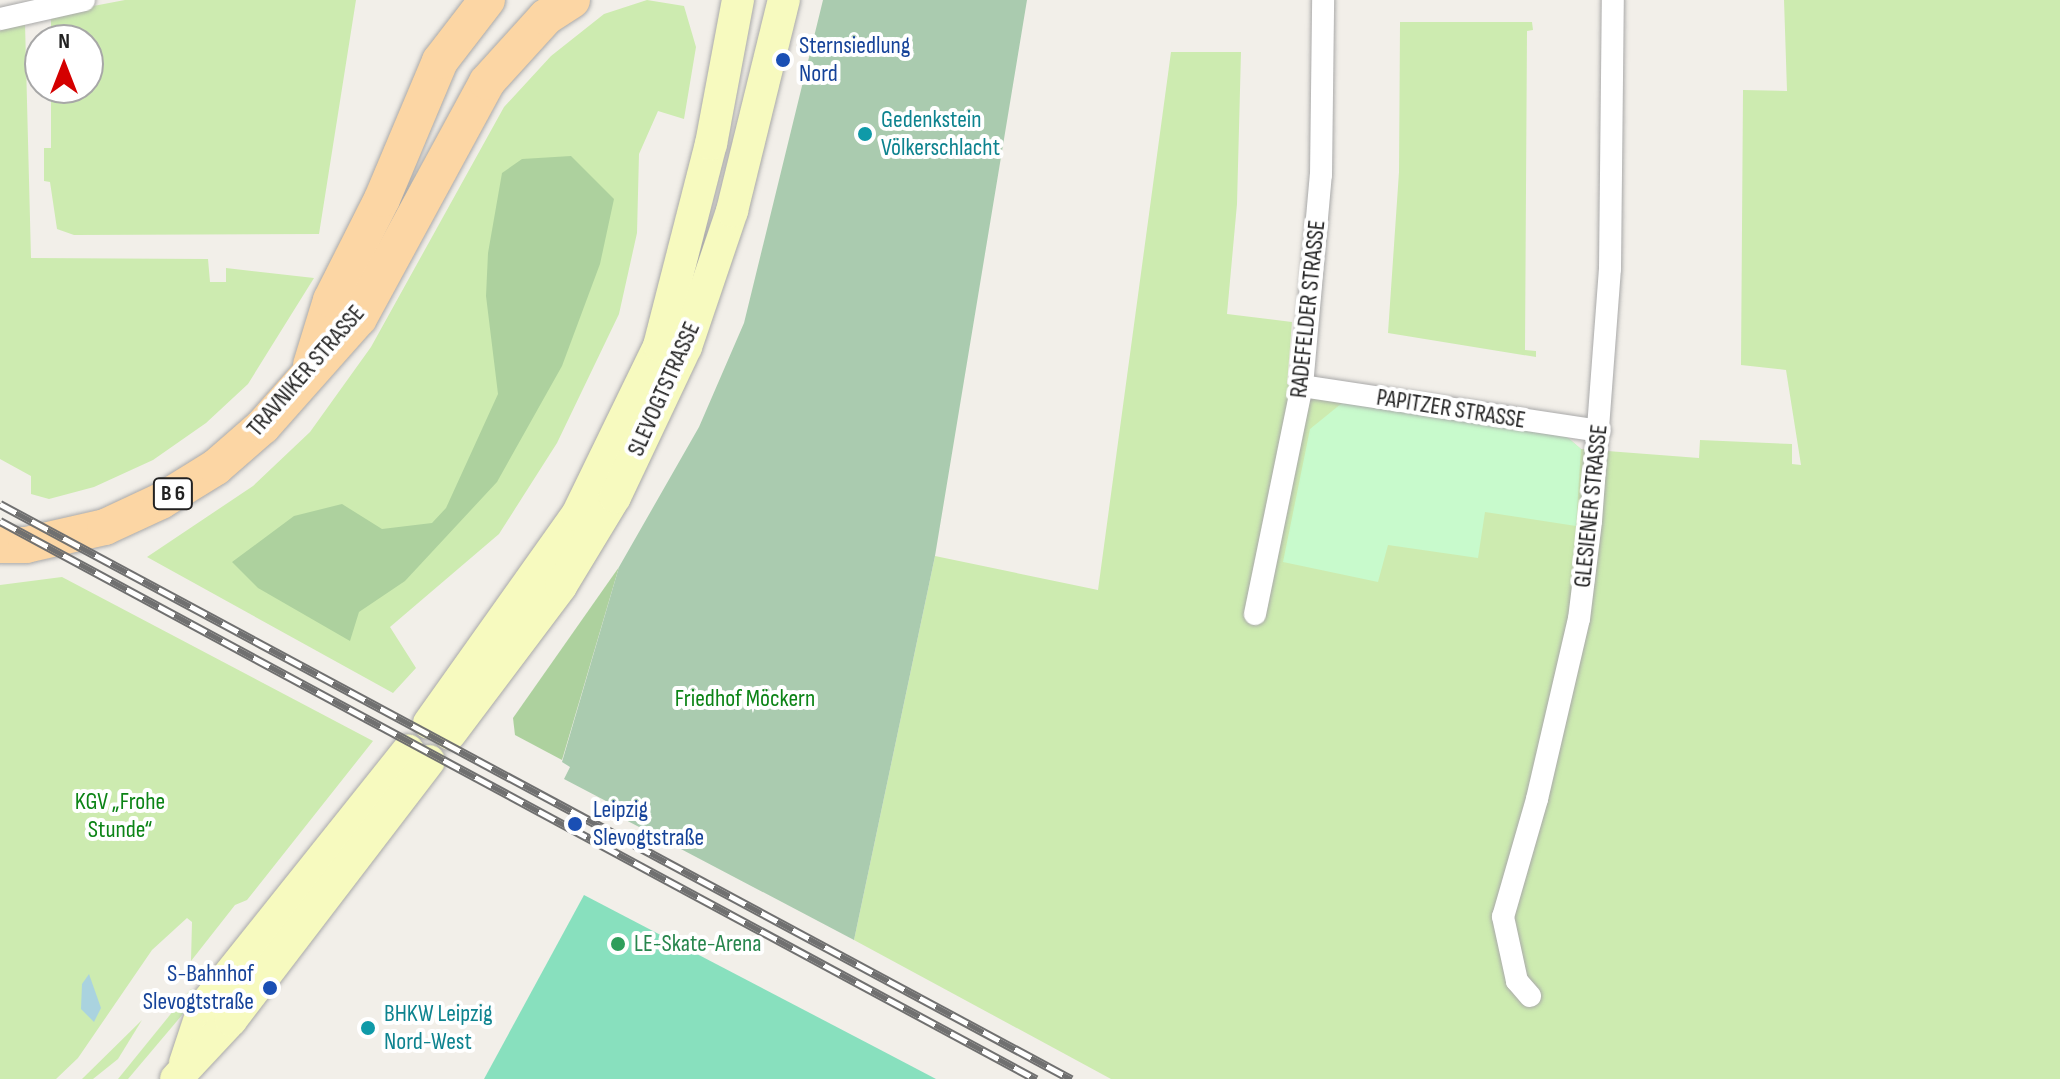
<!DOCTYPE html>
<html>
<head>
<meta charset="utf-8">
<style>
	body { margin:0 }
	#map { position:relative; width:2060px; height:1079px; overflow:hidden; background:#f2efe9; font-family:"Sofia Sans Condensed",sans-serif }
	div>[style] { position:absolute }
	.grass>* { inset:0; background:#cdebb0 }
	.forest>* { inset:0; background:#add19e }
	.cemetery>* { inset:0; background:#aacbaf }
	.park>* { inset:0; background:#c8facc }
	.pitch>* { inset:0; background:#88e0be }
	.water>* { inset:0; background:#aad3df }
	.roads { filter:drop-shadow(0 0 2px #a9a9a9) drop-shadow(0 0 2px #a9a9a9) }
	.street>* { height:22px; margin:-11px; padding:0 11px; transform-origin:11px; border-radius:11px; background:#fff }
	.secondary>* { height:32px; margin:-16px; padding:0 16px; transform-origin:16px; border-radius:16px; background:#f7fabf }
	.primary>* { height:36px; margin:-18px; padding:0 18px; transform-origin:18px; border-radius:18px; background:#fcd6a4 }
	.rail>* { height:9px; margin-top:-4.5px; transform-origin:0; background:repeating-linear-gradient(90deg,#fff 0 18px,#707070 0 36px); box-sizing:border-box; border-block:2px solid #707070 }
	.dots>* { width:22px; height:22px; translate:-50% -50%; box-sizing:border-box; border:4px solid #fff; border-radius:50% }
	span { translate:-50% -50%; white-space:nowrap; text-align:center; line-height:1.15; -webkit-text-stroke:8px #fff; paint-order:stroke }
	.shield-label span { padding:2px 6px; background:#fff; border:2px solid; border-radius:6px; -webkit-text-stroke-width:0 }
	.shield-label { font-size:22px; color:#222; font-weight:700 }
	.transit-label { font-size:24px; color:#164399 }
	.left { translate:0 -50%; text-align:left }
	.right { translate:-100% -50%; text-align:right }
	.culture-label { font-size:24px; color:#0d838f }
	.street-label { font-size:24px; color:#222 }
	.park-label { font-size:24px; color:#0c8416 }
	.leisure-label { font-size:24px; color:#27864d }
	.north { position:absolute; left:24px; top:24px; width:80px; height:80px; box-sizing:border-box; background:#fff; border:2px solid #a7a7a7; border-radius:50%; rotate:0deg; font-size:22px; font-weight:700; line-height:32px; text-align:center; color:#222 }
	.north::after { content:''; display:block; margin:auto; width:28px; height:36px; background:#d40000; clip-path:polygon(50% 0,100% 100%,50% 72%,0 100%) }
</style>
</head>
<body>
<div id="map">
	<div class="grass">
		<div style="clip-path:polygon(125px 0,356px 0,319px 234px,74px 235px,57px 229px,50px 182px,44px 181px,44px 148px,51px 148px,51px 88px,88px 88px,88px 40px,51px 40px,51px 14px)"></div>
		<div style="clip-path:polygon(647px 0,684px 6px,696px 47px,684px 119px,658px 111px,639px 154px,637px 233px,619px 314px,557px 443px,499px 534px,390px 627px,416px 668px,393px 693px,147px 557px,253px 486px,310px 432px,371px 347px,504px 107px,551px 56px,604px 14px)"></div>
		<div style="clip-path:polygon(1784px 0,2060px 0,2060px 1079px,1111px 1079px,854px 940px,935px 556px,1098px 590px,1171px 52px,1241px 52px,1237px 204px,1227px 314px,1292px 322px,1287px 384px,1347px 399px,1567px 437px,1581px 449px,1699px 458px,1700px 440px,1792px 444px,1792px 464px,1801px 465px,1786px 370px,1741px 365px,1743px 90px,1787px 91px)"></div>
		<div style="clip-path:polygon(1400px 22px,1532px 22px,1533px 30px,1527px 31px,1525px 350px,1536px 351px,1536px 357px,1388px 333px,1399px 172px)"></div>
		<div style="clip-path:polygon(25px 23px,31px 258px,208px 259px,210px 282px,226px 282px,226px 268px,314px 278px,248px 384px,206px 423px,153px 460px,94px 487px,49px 499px,31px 494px,31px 476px,0 459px,0 30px)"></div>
		<div style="clip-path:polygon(62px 577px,373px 741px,247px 900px,235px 905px,191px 961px,192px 922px,187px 918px,152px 950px,78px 1058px,56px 1079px,0 1079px,0 585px)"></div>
		<div style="clip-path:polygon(191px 989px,199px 995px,128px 1079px,118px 1079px)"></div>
		<div style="clip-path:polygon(142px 1020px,118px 1059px,93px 1079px,82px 1079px)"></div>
	</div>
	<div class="forest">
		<div style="clip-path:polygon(571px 156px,614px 199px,600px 264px,562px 366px,497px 482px,405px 581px,359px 612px,350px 641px,258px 588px,232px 562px,294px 516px,342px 504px,382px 529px,432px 523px,446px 508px,498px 394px,486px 296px,488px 253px,502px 173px,522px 159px)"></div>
		<div style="clip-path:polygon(619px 567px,562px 760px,515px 735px,513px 718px)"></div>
	</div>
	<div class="cemetery">
		<div style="clip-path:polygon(823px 0,1027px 0,935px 556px,854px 940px,622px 818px,625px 811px,564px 779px,570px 767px,562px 762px,619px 567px,699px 427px,744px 323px)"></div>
	</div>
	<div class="park">
		<div style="clip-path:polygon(1347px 399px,1567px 437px,1581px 449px,1576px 526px,1485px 512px,1478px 558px,1388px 545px,1378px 582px,1283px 562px,1310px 429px)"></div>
	</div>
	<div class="pitch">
		<div style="clip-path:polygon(584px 895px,875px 1047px,936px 1079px,484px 1079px)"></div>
	</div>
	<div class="water">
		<div style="clip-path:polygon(89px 974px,101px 1008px,94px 1022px,81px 1009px,82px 984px)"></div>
	</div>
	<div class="roads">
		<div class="street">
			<div style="left:0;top:19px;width:86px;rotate:-12.7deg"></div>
			<div style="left:1302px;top:386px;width:301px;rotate:8.6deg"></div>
			<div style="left:1255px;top:614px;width:233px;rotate:-78.4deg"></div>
			<div style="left:1302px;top:386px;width:212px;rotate:-84.9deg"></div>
			<div style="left:1321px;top:175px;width:175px;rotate:-89.3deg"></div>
			<div style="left:1530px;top:996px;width:20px;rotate:-131deg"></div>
			<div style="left:1517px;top:981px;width:66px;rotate:-102.3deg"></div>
			<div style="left:1503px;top:917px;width:123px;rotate:-73.9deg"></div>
			<div style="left:1537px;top:799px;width:185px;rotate:-76.9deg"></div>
			<div style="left:1579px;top:619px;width:99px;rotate:-83deg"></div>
			<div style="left:1591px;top:521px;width:253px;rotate:-85.7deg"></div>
			<div style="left:1610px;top:269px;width:269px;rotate:-89.4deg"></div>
		</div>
		<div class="secondary">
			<div style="left:429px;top:723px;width:255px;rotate:-54.6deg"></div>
			<div style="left:577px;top:515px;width:188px;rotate:-64.1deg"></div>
			<div style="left:659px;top:346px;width:209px;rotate:-75.6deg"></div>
			<div style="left:711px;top:144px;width:147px;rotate:-79.4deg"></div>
			<div style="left:450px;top:734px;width:185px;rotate:-53.1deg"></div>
			<div style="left:561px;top:586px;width:104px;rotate:-58.8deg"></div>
			<div style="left:615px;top:497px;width:166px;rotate:-64.7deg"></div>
			<div style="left:686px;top:347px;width:144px;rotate:-71.3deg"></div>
			<div style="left:732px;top:211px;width:217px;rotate:-76.2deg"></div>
			<div style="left:185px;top:1063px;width:60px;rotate:-71.6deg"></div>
			<div style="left:204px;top:1006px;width:327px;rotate:-51.4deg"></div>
			<div style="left:176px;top:1079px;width:81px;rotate:-47deg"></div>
			<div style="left:231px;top:1020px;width:326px;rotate:-52.6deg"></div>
		</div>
		<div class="primary">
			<div style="left:311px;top:365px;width:68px;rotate:-72.9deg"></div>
			<div style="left:331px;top:300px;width:113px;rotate:-63.2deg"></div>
			<div style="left:382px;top:199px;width:150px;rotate:-67.2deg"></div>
			<div style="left:440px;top:61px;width:77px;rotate:-52.4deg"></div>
			<div style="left:0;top:545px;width:26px"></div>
			<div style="left:26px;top:545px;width:81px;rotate:-12.8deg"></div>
			<div style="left:105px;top:527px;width:62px;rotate:-24.9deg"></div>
			<div style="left:161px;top:501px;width:65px;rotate:-31.7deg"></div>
			<div style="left:216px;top:467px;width:62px;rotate:-41.1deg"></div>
			<div style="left:263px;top:426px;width:144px;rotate:-48.4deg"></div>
			<div style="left:359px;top:318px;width:268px;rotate:-61.5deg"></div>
			<div style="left:487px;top:82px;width:88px;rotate:-47.8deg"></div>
			<div style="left:546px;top:17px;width:31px;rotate:-33deg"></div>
		</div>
	</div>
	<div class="rail">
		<div style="left:0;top:504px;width:1216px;rotate:28.23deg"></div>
		<div style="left:0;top:521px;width:1177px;rotate:28.31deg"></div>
	</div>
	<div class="dots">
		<div style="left:783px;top:60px;background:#1a4fb4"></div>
		<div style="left:865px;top:134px;background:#0f9aa8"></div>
		<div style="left:575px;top:824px;background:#1a4fb4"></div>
		<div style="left:618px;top:944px;background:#2e9e5b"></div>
		<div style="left:270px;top:988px;background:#1a4fb4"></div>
		<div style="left:368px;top:1028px;background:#0f9aa8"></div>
	</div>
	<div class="shield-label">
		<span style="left:173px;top:494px">B 6</span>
	</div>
	<div class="transit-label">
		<span class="left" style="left:799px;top:60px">Sternsiedlung<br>Nord</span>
		<span class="left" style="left:593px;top:824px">Leipzig<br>Slevogtstraße</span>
		<span class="right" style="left:254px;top:988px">S-Bahnhof<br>Slevogtstraße</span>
	</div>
	<div class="culture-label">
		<span class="left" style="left:881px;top:134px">Gedenkstein<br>Völkerschlacht</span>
		<span class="left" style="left:384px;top:1028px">BHKW Leipzig<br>Nord-West</span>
	</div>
	<div class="street-label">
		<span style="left:1308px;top:309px;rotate:-84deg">RADEFELDER STRASSE</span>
		<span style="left:306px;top:371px;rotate:-49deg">TRAVNIKER STRASSE</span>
		<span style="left:664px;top:389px;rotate:-66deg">SLEVOGTSTRASSE</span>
		<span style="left:1451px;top:409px;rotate:9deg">PAPITZER STRASSE</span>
		<span style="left:1591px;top:506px;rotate:-84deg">GLESIENER STRASSE</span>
	</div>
	<div class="park-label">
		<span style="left:745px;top:699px">Friedhof Möckern</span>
		<span style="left:120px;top:816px">KGV „Frohe<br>Stunde“</span>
	</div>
	<div class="leisure-label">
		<span class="left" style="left:634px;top:944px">LE-Skate-Arena</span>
	</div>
	<div class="north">N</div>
</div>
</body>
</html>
